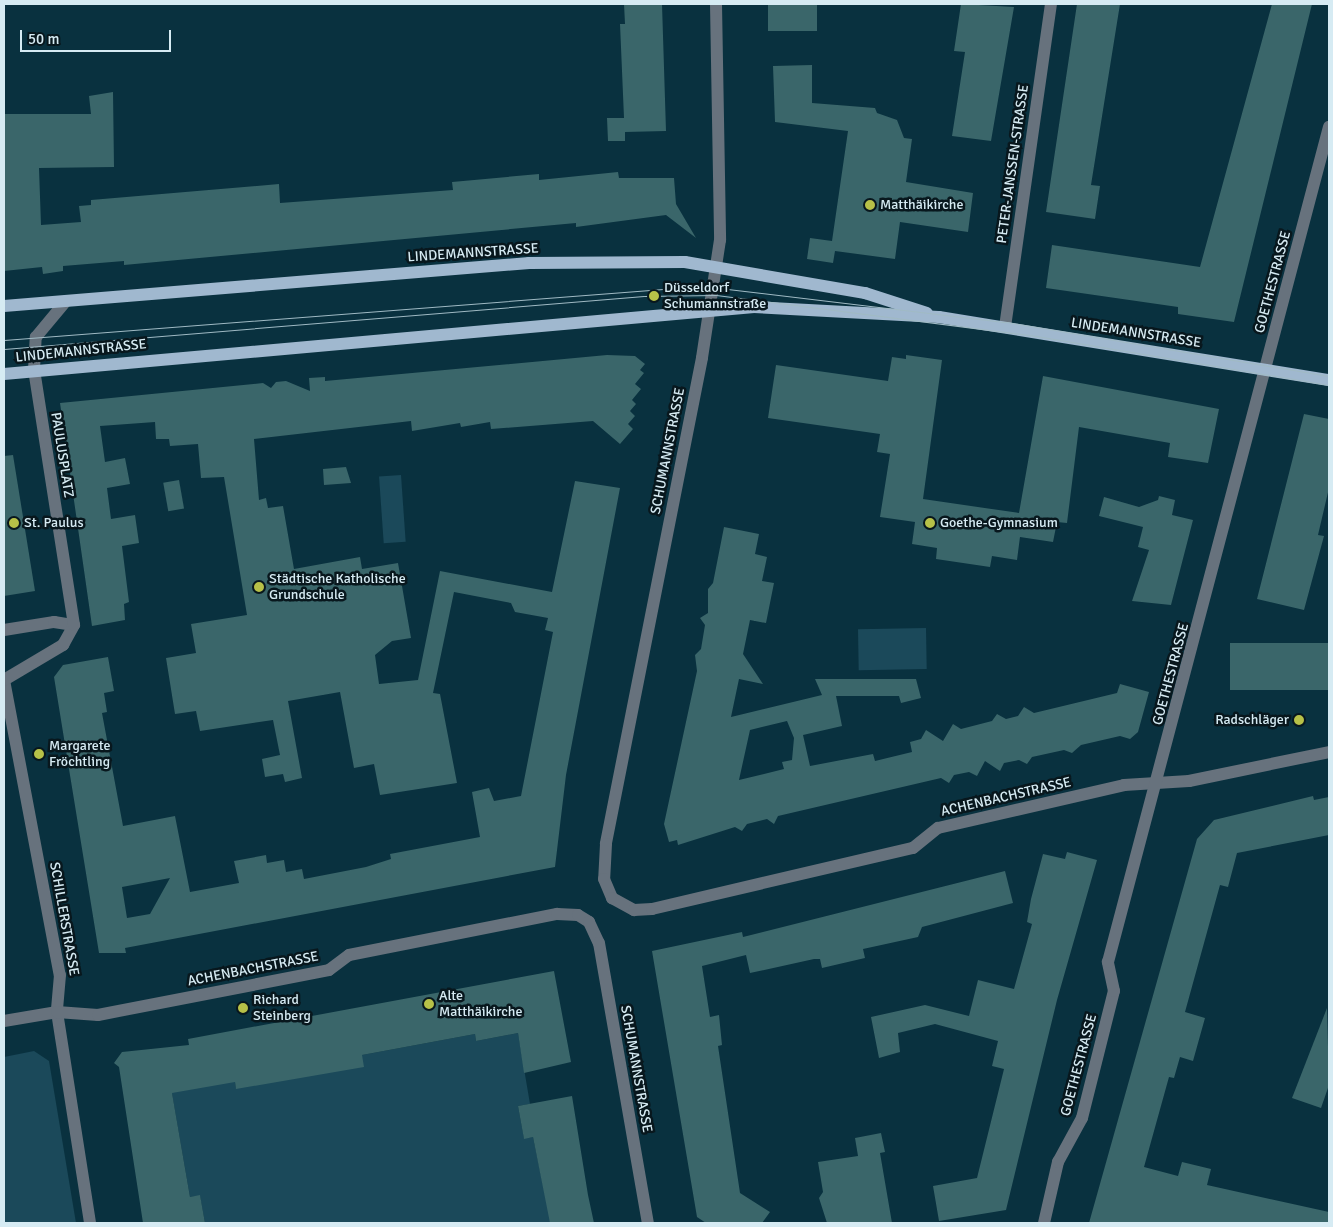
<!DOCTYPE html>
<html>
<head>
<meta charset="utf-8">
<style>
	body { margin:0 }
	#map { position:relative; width:1333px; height:1227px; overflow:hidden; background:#09313f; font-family:Signika,sans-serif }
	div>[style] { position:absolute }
	.green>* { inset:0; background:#1b495a; transform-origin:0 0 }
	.building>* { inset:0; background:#3a666a; transform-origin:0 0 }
	.minor>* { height:12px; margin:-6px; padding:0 6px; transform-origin:6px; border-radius:6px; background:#67727d }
	.major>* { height:12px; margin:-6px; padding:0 6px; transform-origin:6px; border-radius:6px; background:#a0b8cf }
	.tram>* { height:1px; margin:-0.5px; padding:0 0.5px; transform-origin:0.5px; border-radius:0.5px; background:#a0bac4 }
	.dots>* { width:14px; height:14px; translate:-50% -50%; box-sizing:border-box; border:2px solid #08171d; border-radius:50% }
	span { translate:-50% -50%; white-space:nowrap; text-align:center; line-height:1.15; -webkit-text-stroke:5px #08171d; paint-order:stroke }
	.street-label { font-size:14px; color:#d6ebf3 }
	.poi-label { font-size:14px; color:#d6ebf3 }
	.left { translate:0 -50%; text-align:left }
	.right { translate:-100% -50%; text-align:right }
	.frame { position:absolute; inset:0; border:5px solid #d6ebf3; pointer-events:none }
	.scale { position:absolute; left:20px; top:30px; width:151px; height:22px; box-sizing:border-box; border:2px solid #d6ebf3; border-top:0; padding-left:6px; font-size:15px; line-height:18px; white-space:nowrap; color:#d6ebf3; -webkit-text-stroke:4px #08171d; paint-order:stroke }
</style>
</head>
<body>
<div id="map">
	<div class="green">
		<div style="left:401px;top:475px;width:67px;height:22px;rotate:86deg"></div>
		<div style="left:926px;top:628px;width:41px;height:68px;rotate:89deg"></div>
		<div style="clip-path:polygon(518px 1033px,530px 1104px,518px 1106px,524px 1138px,533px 1137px,551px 1223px,205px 1223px,200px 1196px,190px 1197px,170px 1082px,235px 1082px,236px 1088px,362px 1055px,475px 1034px,476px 1041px)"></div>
		<div style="clip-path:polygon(34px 1051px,49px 1061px,76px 1223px,4px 1223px,4px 1057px)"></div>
	</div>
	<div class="building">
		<div style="clip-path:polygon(624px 4px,662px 4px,666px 131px,625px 132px,625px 141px,608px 141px,607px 118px,624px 118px,620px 24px,625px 24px)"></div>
		<div style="left:768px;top:4px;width:49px;height:27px"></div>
		<div style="clip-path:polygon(961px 4px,1014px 7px,991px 141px,952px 136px,965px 52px,954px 51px)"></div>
		<div style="clip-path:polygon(1077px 4px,1120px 4px,1091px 185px,1100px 186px,1095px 219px,1046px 212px)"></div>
		<div style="clip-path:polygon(1272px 4px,1312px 4px,1234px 322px,1178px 314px,1178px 307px,1046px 288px,1052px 245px,1200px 267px)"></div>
		<div style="clip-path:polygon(812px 65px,812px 103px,875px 108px,877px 113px,897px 120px,904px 138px,912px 139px,906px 182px,973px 193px,968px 232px,900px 222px,895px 259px,835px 251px,833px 263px,807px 259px,810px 238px,832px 241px,848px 131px,775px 122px,773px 66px)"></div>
		<div style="clip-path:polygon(113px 92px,114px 167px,39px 168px,41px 225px,81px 222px,79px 206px,91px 205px,91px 200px,279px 184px,280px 203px,453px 190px,452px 182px,539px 174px,539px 180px,618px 172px,619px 178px,674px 178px,676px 204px,696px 238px,666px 215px,576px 227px,576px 223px,124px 265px,124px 261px,63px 266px,63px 271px,43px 274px,42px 267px,4px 271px,4px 114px,91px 114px,89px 96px)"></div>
		<div style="clip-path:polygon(evenodd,607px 355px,635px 356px,645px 364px,640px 370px,644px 373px,635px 384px,641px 389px,632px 400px,636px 404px,630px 411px,635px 416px,628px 424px,633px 429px,620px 444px,593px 421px,491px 429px,490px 422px,461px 427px,460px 423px,412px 431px,411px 421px,254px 439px,259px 500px,266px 498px,268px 508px,283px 506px,294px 569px,360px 557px,362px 569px,398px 563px,411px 638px,392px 641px,375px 655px,379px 684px,418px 680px,440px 571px,552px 592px,575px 481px,620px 488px,566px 775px,555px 867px,125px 948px,126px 953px,99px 953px,54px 677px,63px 665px,108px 657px,114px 691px,104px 693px,107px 712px,102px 713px,123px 826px,175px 816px,190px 892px,239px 883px,234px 861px,266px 855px,267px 863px,284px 860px,286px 872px,302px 869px,304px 879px,366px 867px,391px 859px,390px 854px,480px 837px,472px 792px,489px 788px,494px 801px,521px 796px,553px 632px,545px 630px,548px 618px,515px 612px,511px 603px,454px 592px,433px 693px,440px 694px,457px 783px,380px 795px,374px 764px,354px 768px,340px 692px,288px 701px,302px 778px,285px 782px,283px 774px,265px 777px,262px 759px,280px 755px,273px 720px,200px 731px,196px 711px,175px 714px,166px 658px,196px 653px,191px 624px,247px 615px,224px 477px,201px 478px,198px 444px,170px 446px,169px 439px,156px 439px,155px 422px,100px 426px,105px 462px,125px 458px,130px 484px,107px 488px,111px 519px,135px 515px,139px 543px,122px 546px,129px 602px,124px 604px,125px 620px,92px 626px,60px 403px,263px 383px,271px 388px,276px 382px,286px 381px,310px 391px,309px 378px,325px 377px,325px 381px,607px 355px,170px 878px,150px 914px,127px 918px,122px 887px,170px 878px)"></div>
		<div style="clip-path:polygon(906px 355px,942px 360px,923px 499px,1019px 513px,1043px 376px,1219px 409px,1208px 463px,1168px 457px,1170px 443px,1079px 427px,1067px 523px,1057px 522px,1053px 542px,1020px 537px,1017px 560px,992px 556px,990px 567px,936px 559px,937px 548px,912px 544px,915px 522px,880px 517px,890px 454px,877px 452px,880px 434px,768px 418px,776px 365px,888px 381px,892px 357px,906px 359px)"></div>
		<div style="clip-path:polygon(1304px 414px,1329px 419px,1329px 488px,1318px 535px,1324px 536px,1304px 610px,1257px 599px)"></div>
		<div style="clip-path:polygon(13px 455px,35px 591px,4px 596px,4px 456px)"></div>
		<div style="clip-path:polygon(346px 467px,351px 483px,324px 485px,323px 469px)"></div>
		<div style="left:179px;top:480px;width:29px;height:16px;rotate:80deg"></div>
		<div style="clip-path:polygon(1159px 496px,1175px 500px,1172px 515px,1193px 520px,1171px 605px,1132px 601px,1149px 550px,1138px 547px,1143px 527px,1099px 516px,1104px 497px,1139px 507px,1158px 500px)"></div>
		<div style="clip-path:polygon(evenodd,724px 527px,759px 534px,755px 554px,767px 557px,762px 581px,774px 583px,766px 623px,750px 620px,743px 654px,763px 684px,739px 679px,731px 717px,822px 695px,815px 679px,916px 679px,921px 698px,901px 703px,899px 696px,836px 696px,842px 726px,803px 735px,810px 766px,873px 754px,875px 761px,912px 752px,910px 742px,921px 739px,926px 730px,943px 741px,953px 724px,961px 729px,992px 721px,997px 714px,1006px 719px,1018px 716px,1024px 707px,1034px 713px,1117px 693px,1120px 684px,1149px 692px,1138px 732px,1130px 739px,1120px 736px,1081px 745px,1072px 753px,1064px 750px,1032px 757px,1027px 764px,1019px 760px,1004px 763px,1000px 771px,985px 761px,977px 776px,969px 772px,954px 775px,949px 783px,941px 778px,778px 816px,774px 824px,767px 819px,747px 824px,742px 831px,735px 827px,678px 845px,677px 840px,669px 842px,664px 824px,697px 671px,695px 655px,701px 649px,705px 625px,700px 618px,708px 613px,708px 589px,713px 583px,724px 527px,787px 721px,794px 738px,792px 760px,782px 762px,784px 769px,739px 780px,750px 730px,787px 721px)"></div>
		<div style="left:1329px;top:643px;width:47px;height:99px;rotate:90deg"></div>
		<div style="clip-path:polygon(1313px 796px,1314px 800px,1329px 797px,1329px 835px,1237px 853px,1228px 887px,1220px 885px,1185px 1012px,1205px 1018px,1193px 1061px,1180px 1057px,1174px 1078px,1169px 1077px,1144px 1167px,1178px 1176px,1182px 1162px,1211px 1169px,1207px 1185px,1329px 1212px,1329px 1223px,1089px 1223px,1197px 839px,1214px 820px)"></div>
		<div style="clip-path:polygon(1067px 852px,1097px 860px,1057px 1000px,1006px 1210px,939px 1221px,933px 1186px,977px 1178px,1004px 1069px,992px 1066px,998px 1041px,935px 1024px,898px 1033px,900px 1052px,879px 1058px,871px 1017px,925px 1005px,969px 1016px,978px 980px,1014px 989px,1032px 924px,1027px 922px,1031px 899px,1043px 854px,1065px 859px)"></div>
		<div style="clip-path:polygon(1005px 871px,1013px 903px,922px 927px,918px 937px,863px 949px,865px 958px,822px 968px,820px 959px,814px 959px,750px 973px,746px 955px,702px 966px,710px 1017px,719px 1015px,722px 1045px,718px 1046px,740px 1193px,770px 1212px,762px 1223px,706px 1223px,697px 1217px,652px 951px,742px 932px,743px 937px)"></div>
		<div style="clip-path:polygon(554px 971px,571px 1062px,524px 1073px,518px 1033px,476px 1041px,475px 1034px,362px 1055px,364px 1067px,236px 1089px,235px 1082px,172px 1093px,190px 1197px,200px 1195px,205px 1223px,143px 1223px,119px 1067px,114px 1063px,122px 1052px,189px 1045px,188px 1039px)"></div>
		<div style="clip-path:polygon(1327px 1008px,1329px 1085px,1321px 1108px,1292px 1098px)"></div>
		<div style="clip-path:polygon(572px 1096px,588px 1195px,594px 1223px,550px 1223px,533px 1137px,524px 1139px,518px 1106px)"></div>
		<div style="clip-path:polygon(881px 1133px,885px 1152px,880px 1153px,892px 1223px,827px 1223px,819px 1198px,823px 1192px,818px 1162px,858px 1156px,855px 1138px)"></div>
	</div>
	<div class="minor">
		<div style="left:716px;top:4px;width:236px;rotate:89deg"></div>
		<div style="left:720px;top:240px;width:119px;rotate:98.7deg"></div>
		<div style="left:702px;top:358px;width:495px;rotate:101.2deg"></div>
		<div style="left:606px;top:844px;width:35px;rotate:93deg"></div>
		<div style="left:604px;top:879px;width:21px;rotate:67deg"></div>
		<div style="left:612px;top:898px;width:25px;rotate:29deg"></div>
		<div style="left:634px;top:910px;width:18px;rotate:-3deg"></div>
		<div style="left:652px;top:909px;width:268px;rotate:-13.2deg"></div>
		<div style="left:913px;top:848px;width:32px;rotate:-39deg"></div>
		<div style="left:938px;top:828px;width:191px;rotate:-13deg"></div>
		<div style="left:1124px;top:785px;width:65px;rotate:-3.5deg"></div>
		<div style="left:1189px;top:781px;width:143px;rotate:-11.7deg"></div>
		<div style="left:1005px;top:327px;width:326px;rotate:-81.9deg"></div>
		<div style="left:4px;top:630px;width:51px;rotate:-9.1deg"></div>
		<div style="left:54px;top:622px;width:20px;rotate:9deg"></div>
		<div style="left:4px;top:680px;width:300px;rotate:79.3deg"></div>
		<div style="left:60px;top:975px;width:37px;rotate:95deg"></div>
		<div style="left:57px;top:1012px;width:214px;rotate:81.1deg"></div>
		<div style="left:4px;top:680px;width:69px;rotate:-30.7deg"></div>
		<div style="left:63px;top:645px;width:23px;rotate:-61deg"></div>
		<div style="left:74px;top:625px;width:258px;rotate:-98.9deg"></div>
		<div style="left:34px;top:370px;width:33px;rotate:-87deg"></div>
		<div style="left:36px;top:337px;width:47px;rotate:-50.2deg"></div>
		<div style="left:4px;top:1021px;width:54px;rotate:-9.6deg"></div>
		<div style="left:57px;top:1012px;width:41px;rotate:4.2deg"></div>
		<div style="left:98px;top:1015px;width:235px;rotate:-11deg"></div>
		<div style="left:329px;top:970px;width:25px;rotate:-37deg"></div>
		<div style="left:349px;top:955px;width:212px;rotate:-11.2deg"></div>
		<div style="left:557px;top:914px;width:21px;rotate:3deg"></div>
		<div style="left:578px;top:915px;width:13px;rotate:32deg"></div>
		<div style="left:589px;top:922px;width:23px;rotate:65deg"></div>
		<div style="left:599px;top:943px;width:284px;rotate:80.1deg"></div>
		<div style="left:1044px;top:1223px;width:63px;rotate:-77.1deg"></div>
		<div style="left:1058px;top:1162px;width:50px;rotate:-61.4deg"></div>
		<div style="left:1082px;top:1118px;width:131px;rotate:-75.9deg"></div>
		<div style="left:1114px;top:991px;width:30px;rotate:-102deg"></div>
		<div style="left:1108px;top:962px;width:864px;rotate:-75.18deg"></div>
	</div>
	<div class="major">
		<div style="left:4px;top:306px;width:527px;rotate:-4.68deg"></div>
		<div style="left:529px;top:263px;width:156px;rotate:-0.4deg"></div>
		<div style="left:685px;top:262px;width:183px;rotate:9.8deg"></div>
		<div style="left:865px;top:293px;width:65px;rotate:17.9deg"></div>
		<div style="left:4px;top:374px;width:753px;rotate:-5.1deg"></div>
		<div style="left:754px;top:307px;width:185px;rotate:3.1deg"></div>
		<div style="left:939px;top:317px;width:395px;rotate:9.2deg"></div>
	</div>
	<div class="tram">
		<div style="left:4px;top:340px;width:700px;rotate:-4.42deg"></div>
		<div style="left:702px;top:286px;width:306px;rotate:6.8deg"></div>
		<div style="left:1006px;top:322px;width:327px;rotate:9.5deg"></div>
		<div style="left:4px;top:349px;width:642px;rotate:-4.73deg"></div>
		<div style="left:644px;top:296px;width:72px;rotate:-0.8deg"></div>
		<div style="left:716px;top:295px;width:323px;rotate:7.3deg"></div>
		<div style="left:1036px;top:336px;width:297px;rotate:9.5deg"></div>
	</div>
	<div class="dots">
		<div style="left:870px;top:205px;background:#b7c148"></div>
		<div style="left:654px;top:296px;background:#b7c148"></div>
		<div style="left:14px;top:523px;background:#b7c148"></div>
		<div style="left:930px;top:523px;background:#b7c148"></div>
		<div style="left:259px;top:587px;background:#b7c148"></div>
		<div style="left:1299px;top:720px;background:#b7c148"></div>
		<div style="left:39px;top:754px;background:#b7c148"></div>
		<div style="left:429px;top:1004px;background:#b7c148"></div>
		<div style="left:243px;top:1008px;background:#b7c148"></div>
	</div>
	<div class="street-label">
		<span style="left:1013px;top:164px;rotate:-82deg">PETER-JANSSEN-STRASSE</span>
		<span style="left:473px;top:253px;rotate:-4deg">LINDEMANNSTRASSE</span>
		<span style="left:1273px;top:282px;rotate:-75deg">GOETHESTRASSE</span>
		<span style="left:1136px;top:333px;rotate:9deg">LINDEMANNSTRASSE</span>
		<span style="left:81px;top:351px;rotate:-6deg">LINDEMANNSTRASSE</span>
		<span style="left:668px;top:451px;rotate:-79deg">SCHUMANNSTRASSE</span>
		<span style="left:62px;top:455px;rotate:81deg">PAULUSPLATZ</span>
		<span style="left:1171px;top:674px;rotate:-75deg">GOETHESTRASSE</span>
		<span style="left:1006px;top:797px;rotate:-13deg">ACHENBACHSTRASSE</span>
		<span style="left:64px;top:919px;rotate:80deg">SCHILLERSTRASSE</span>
		<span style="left:253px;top:969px;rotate:-11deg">ACHENBACHSTRASSE</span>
		<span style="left:1079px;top:1065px;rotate:-75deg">GOETHESTRASSE</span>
		<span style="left:636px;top:1069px;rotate:80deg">SCHUMANNSTRASSE</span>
	</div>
	<div class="poi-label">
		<span class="left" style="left:880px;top:205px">Matthäikirche</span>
		<span class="left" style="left:664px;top:296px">Düsseldorf<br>Schumannstraße</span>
		<span class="left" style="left:24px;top:523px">St. Paulus</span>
		<span class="left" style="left:940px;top:523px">Goethe-Gymnasium</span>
		<span class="left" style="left:269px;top:587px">Städtische Katholische<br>Grundschule</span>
		<span class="right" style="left:1289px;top:720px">Radschläger</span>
		<span class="left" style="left:49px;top:754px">Margarete<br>Fröchtling</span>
		<span class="left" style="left:439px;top:1004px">Alte<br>Matthäikirche</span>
		<span class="left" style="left:253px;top:1008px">Richard<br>Steinberg</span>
	</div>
	<div class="frame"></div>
	<div class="scale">50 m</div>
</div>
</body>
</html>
